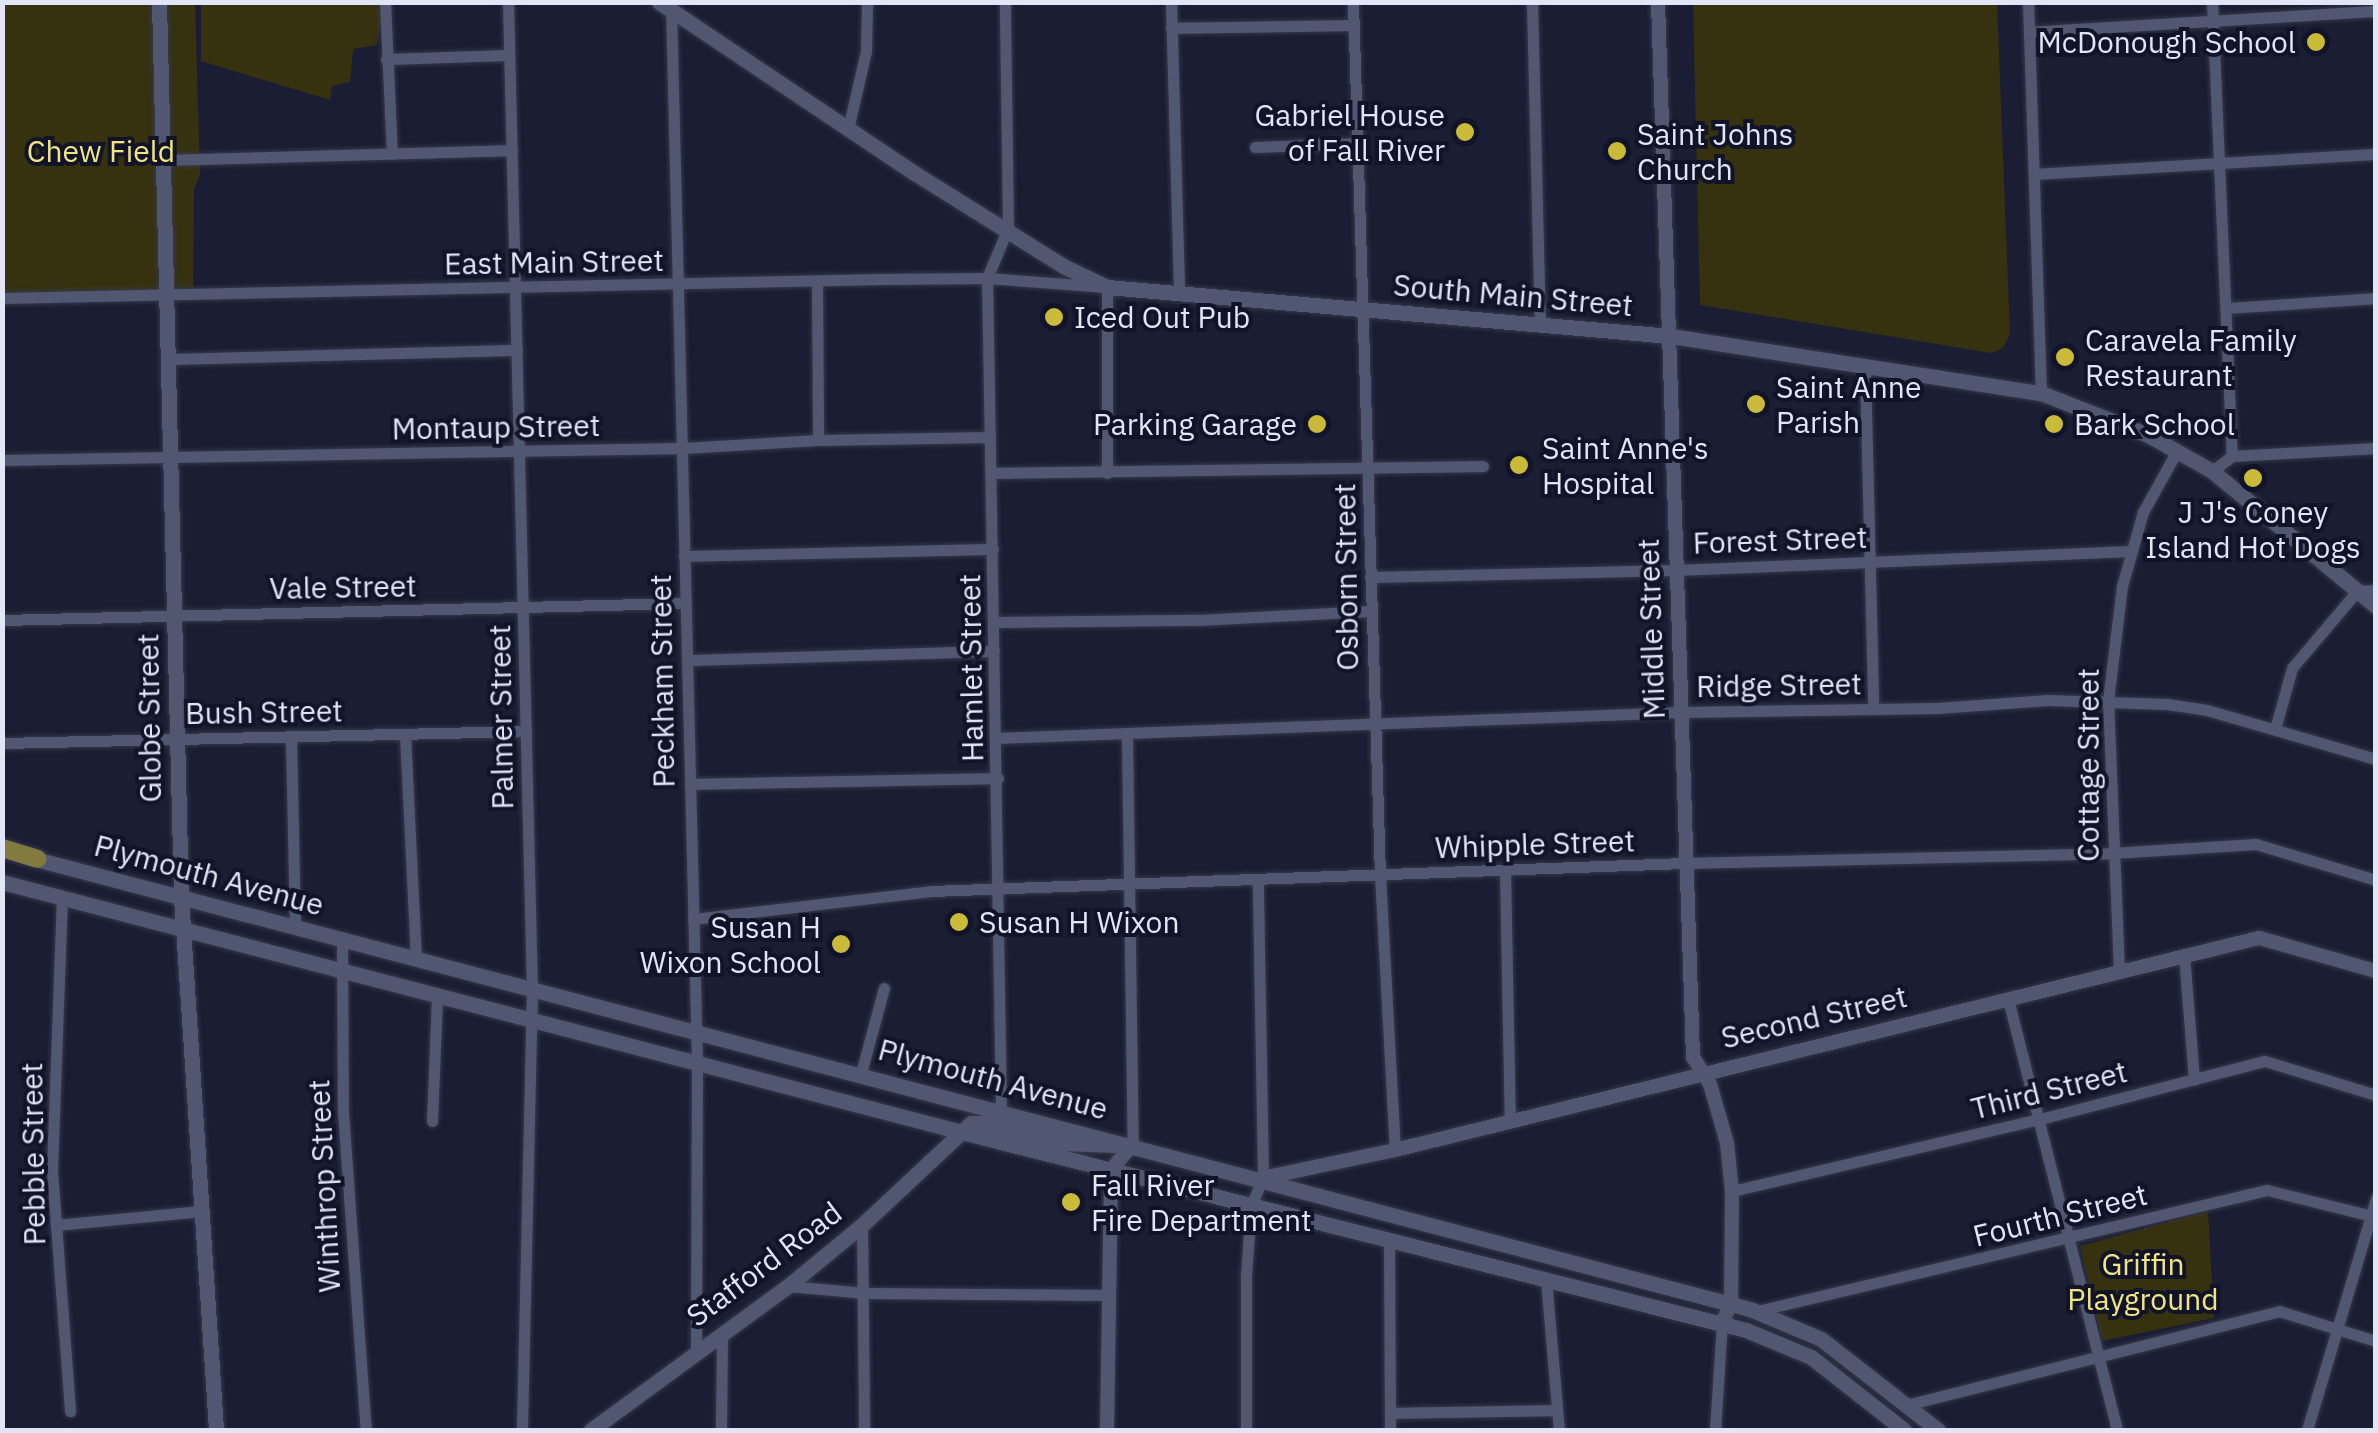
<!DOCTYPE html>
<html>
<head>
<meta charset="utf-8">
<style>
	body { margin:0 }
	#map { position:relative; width:2378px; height:1433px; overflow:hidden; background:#1a1d33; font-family:"IBM Plex Sans",sans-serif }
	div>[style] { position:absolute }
	.green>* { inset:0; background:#36320f }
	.roads { filter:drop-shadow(0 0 2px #36384a) drop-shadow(0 0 2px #36384a) }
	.minor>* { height:11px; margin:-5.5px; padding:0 5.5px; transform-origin:5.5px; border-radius:5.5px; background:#525771 }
	.tertiary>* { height:14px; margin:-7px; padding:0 7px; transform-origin:7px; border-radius:7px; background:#525771 }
	.secondary>* { height:15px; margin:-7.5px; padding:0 7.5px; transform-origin:7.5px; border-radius:7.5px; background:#525771 }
	.primary>* { height:18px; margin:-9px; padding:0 9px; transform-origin:9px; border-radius:9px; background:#817b40 }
	.dots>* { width:28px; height:28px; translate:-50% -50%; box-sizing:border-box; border:5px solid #111429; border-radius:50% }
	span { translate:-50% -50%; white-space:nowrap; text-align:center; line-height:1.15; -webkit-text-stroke:8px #111429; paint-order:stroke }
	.poi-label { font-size:30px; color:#e2e5f5 }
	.right { translate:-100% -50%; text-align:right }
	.left { translate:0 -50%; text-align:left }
	.park-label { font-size:30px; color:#f0e582 }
	.street-label { font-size:30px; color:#e2e5f5 }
	.frame { position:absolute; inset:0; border:5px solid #e2e5f5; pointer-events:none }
</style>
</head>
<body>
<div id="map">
	<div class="green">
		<div style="clip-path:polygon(2px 3px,195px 3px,200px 175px,194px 189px,193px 296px,3px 299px)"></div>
		<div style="clip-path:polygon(201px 3px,384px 3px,377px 45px,353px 49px,350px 82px,332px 86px,330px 100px,201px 61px)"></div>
		<div style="clip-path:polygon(1693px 3px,1997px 3px,2010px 334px,2003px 348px,1991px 353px,1700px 305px)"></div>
		<div style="clip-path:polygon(2208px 1211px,2214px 1318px,2102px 1341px,2080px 1246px)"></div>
	</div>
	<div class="roads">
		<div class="minor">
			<div style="left:385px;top:2px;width:152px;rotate:87.4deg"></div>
			<div style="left:508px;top:2px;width:986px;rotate:88.61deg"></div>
			<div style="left:532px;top:988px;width:442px;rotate:91.3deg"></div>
			<div style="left:1171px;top:2px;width:291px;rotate:88.4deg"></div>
			<div style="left:1353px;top:2px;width:873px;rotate:88.23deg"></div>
			<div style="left:1380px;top:875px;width:275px;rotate:86.9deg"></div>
			<div style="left:1532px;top:2px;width:322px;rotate:88.6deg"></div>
			<div style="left:2028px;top:2px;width:391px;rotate:88.1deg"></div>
			<div style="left:2212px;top:2px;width:454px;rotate:87.5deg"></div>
			<div style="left:2232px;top:456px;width:25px;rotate:143deg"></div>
			<div style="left:671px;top:6px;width:1056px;rotate:88.59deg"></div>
			<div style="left:697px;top:1062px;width:289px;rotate:90.2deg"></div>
			<div style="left:1171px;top:28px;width:182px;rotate:-0.9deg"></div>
			<div style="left:2029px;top:32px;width:348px;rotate:-3.5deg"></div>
			<div style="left:386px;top:59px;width:123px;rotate:-1.9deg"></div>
			<div style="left:848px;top:129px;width:80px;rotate:-77deg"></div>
			<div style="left:866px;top:51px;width:49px;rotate:-88.8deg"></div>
			<div style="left:1255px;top:147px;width:102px;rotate:-2.2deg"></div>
			<div style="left:161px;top:160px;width:351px;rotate:-1.6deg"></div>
			<div style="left:2035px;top:174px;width:342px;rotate:-3.4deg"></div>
			<div style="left:817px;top:281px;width:159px;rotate:89.6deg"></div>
			<div style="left:2px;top:298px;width:880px;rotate:-1.24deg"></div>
			<div style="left:882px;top:279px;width:105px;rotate:-0.5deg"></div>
			<div style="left:987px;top:278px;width:120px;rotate:4.3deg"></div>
			<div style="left:1107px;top:287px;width:186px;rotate:90deg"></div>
			<div style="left:2227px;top:308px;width:149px;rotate:-3.8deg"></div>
			<div style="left:168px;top:359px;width:349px;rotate:-1.5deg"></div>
			<div style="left:1865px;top:369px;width:339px;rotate:88.6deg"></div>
			<div style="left:2232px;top:456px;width:144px;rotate:-3.2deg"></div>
			<div style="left:2px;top:460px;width:681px;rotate:-1.01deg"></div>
			<div style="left:683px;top:448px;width:135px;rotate:-3.4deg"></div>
			<div style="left:818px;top:440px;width:172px;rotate:-1deg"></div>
			<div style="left:992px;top:473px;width:491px;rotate:-0.8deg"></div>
			<div style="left:684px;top:556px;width:309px;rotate:-1.3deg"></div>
			<div style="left:1370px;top:577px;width:306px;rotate:-1.3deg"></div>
			<div style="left:1676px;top:570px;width:456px;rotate:-2.4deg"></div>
			<div style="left:2px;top:620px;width:683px;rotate:-1.43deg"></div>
			<div style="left:995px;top:622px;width:203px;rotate:-0.6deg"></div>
			<div style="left:1198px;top:620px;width:172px;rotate:-3deg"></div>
			<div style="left:688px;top:660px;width:306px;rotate:-1.7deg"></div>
			<div style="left:2275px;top:729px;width:63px;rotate:-74.4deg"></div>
			<div style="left:2292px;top:668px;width:101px;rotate:-49.8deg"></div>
			<div style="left:2357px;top:591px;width:19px;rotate:-3deg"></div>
			<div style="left:405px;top:734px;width:224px;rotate:87.2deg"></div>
			<div style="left:1127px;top:735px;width:409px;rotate:89.2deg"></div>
			<div style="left:291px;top:737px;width:189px;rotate:88.8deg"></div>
			<div style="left:996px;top:738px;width:686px;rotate:-2.17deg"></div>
			<div style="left:1682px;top:712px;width:255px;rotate:-0.9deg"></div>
			<div style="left:1937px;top:708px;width:111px;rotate:-4.1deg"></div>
			<div style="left:2048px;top:700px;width:119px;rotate:1.9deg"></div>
			<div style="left:2167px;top:704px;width:40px;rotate:8.5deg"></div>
			<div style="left:2207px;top:710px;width:176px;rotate:16.2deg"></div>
			<div style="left:2px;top:743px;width:524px;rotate:-1.31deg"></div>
			<div style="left:690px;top:784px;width:308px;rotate:-1.1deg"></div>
			<div style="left:1505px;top:870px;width:252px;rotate:88.9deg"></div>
			<div style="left:62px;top:897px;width:274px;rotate:92.1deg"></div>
			<div style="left:52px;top:1171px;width:241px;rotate:85.7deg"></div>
			<div style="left:693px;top:919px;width:240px;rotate:-6.7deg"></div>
			<div style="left:931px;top:891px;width:754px;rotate:-2.13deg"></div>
			<div style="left:1684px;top:863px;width:428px;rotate:-1.3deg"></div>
			<div style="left:2112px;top:853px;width:144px;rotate:-3.6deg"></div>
			<div style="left:2256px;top:844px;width:125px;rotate:16.7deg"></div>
			<div style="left:342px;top:939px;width:173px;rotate:89.7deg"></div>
			<div style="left:343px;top:1112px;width:319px;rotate:85.9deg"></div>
			<div style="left:2184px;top:955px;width:125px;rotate:85.4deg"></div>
			<div style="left:2119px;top:972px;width:271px;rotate:-92.3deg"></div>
			<div style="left:2108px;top:701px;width:116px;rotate:-83.1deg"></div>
			<div style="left:2122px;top:586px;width:77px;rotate:-74.2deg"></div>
			<div style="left:2143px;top:512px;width:70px;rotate:-60.9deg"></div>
			<div style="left:2008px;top:999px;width:445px;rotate:75.8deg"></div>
			<div style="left:861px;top:1073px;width:88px;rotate:-74.9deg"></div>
			<div style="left:1001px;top:1110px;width:832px;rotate:-90.96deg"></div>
			<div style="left:987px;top:278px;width:54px;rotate:-67.2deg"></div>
			<div style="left:1008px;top:228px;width:226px;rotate:-90.8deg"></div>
			<div style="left:432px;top:1121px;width:126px;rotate:-87.7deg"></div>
			<div style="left:1732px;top:1191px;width:316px;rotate:-13.2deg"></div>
			<div style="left:2040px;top:1119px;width:232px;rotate:-14.5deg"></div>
			<div style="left:2265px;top:1061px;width:116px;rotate:17deg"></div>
			<div style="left:56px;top:1225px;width:146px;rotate:-5.5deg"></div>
			<div style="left:862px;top:1225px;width:205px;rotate:89.4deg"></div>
			<div style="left:1389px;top:1240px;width:190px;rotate:89.7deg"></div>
			<div style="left:1546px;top:1279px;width:152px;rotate:85.1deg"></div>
			<div style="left:788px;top:1286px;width:78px;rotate:5.1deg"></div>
			<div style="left:866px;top:1293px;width:241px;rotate:0.5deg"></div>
			<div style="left:1757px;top:1311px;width:524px;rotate:-13.35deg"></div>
			<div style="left:2267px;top:1190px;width:112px;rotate:13.9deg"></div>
			<div style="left:1906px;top:1405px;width:385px;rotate:-14.1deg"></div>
			<div style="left:2279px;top:1311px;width:102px;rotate:17.2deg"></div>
			<div style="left:1390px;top:1413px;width:167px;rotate:-1deg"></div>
			<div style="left:721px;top:1430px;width:97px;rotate:-89.4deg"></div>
			<div style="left:1246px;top:1430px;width:154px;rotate:-90deg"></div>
			<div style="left:1246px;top:1276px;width:71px;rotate:-86deg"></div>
			<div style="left:1251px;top:1205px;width:30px;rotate:-66deg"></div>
			<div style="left:1263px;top:1178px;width:299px;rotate:-91deg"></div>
			<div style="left:1715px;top:1430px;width:107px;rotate:-86.3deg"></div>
			<div style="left:2307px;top:1430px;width:242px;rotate:-73.4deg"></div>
		</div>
		<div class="tertiary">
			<div style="left:1658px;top:2px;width:1056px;rotate:88.1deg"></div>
			<div style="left:1693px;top:1057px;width:32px;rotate:58deg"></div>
			<div style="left:1710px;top:1084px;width:61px;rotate:73.9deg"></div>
			<div style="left:1727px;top:1143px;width:48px;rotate:84.1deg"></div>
			<div style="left:1732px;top:1191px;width:112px;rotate:90.5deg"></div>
			<div style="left:1731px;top:1303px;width:22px;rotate:114deg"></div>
			<div style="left:1263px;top:1178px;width:135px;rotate:-12deg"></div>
			<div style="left:1395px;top:1150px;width:890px;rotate:-13.79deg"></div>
			<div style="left:2259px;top:938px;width:122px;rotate:15.8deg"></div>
			<div style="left:1107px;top:1430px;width:260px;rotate:-89.1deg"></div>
			<div style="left:1111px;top:1170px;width:34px;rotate:-50deg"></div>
		</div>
		<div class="secondary">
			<div style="left:159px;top:2px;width:895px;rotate:88.59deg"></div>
			<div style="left:181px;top:897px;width:534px;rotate:86.24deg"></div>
			<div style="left:659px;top:2px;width:309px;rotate:33.8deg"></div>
			<div style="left:916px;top:174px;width:173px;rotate:32deg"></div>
			<div style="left:1063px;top:266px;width:49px;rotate:25.5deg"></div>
			<div style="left:1107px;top:287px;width:566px;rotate:4.97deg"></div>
			<div style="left:1671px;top:336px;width:374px;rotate:8.8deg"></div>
			<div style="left:2041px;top:393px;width:115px;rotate:21.4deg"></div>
			<div style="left:2148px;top:435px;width:73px;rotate:29.4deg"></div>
			<div style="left:2212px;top:471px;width:212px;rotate:39.5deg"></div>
			<div style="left:28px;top:857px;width:1780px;rotate:14.71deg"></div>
			<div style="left:1750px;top:1309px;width:77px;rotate:22.9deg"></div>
			<div style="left:1821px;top:1339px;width:148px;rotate:37.9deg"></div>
			<div style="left:2px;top:882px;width:1016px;rotate:14.6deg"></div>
			<div style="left:985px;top:1138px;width:785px;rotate:14.16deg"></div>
			<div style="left:1746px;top:1330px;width:70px;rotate:22.6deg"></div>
			<div style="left:1811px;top:1357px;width:118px;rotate:38.1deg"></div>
			<div style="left:591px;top:1430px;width:244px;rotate:-36.2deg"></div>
			<div style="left:788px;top:1286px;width:96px;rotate:-39.5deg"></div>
			<div style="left:862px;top:1225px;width:149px;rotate:-43.1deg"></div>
			<div style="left:971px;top:1123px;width:15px"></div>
			<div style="left:986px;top:1123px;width:79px;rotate:14.7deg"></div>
			<div style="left:1062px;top:1143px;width:52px;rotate:2.2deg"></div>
		</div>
		<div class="primary">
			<div style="left:2px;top:848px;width:37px;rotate:17deg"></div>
		</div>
	</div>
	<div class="dots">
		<div style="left:2316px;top:42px;background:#c9ba3a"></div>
		<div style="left:1465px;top:132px;background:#c9ba3a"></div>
		<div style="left:1617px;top:151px;background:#c9ba3a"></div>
		<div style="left:1054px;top:317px;background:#c9ba3a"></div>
		<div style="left:2065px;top:357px;background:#c9ba3a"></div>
		<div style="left:1756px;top:404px;background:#c9ba3a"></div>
		<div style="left:1317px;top:424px;background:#c9ba3a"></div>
		<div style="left:2054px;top:424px;background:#c9ba3a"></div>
		<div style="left:1519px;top:465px;background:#c9ba3a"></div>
		<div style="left:2253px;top:478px;background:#c9ba3a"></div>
		<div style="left:959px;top:922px;background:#c9ba3a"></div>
		<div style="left:841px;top:944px;background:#c9ba3a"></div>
		<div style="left:1071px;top:1202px;background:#c9ba3a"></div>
	</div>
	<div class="poi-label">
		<span class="right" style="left:2296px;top:42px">McDonough School</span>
		<span class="right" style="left:1445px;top:132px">Gabriel House<br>of Fall River</span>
		<span class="left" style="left:1637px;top:151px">Saint Johns<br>Church</span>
		<span class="left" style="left:1074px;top:317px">Iced Out Pub</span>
		<span class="left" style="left:2085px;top:357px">Caravela Family<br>Restaurant</span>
		<span class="left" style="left:1776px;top:404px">Saint Anne<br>Parish</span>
		<span class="right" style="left:1297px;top:424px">Parking Garage</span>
		<span class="left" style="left:2074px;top:424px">Bark School</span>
		<span class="left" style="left:1542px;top:465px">Saint Anne's<br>Hospital</span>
		<span style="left:2253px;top:529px">J J's Coney<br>Island Hot Dogs</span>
		<span class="left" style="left:979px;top:922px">Susan H Wixon</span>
		<span class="right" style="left:821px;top:944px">Susan H<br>Wixon School</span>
		<span class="left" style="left:1091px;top:1202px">Fall River<br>Fire Department</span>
	</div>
	<div class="park-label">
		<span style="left:101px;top:151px">Chew Field</span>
		<span style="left:2143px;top:1281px">Griffin<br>Playground</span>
	</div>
	<div class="street-label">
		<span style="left:554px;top:262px;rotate:-1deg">East Main Street</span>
		<span style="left:1513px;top:295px;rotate:5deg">South Main Street</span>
		<span style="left:496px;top:427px;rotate:-1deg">Montaup Street</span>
		<span style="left:1780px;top:540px;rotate:-2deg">Forest Street</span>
		<span style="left:1346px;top:577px;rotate:-91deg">Osborn Street</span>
		<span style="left:343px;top:587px;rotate:-1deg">Vale Street</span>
		<span style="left:1651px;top:629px;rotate:-92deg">Middle Street</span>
		<span style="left:971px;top:668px;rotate:-91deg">Hamlet Street</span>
		<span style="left:662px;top:681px;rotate:-91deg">Peckham Street</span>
		<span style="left:1779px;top:685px;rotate:-1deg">Ridge Street</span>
		<span style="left:264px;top:712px;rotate:-1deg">Bush Street</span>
		<span style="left:501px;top:717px;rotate:-91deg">Palmer Street</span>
		<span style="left:149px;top:718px;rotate:-91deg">Globe Street</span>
		<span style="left:2088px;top:765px;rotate:-90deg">Cottage Street</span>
		<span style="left:1535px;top:844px;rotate:-2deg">Whipple Street</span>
		<span style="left:209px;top:875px;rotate:15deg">Plymouth Avenue</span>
		<span style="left:1814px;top:1017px;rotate:-13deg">Second Street</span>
		<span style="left:993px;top:1079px;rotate:15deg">Plymouth Avenue</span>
		<span style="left:2049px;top:1090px;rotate:-14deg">Third Street</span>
		<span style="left:33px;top:1154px;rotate:-91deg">Pebble Street</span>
		<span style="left:324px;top:1186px;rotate:-93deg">Winthrop Street</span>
		<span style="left:2060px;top:1215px;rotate:-14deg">Fourth Street</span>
		<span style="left:764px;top:1264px;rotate:-37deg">Stafford Road</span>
	</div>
	<div class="frame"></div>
</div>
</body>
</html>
